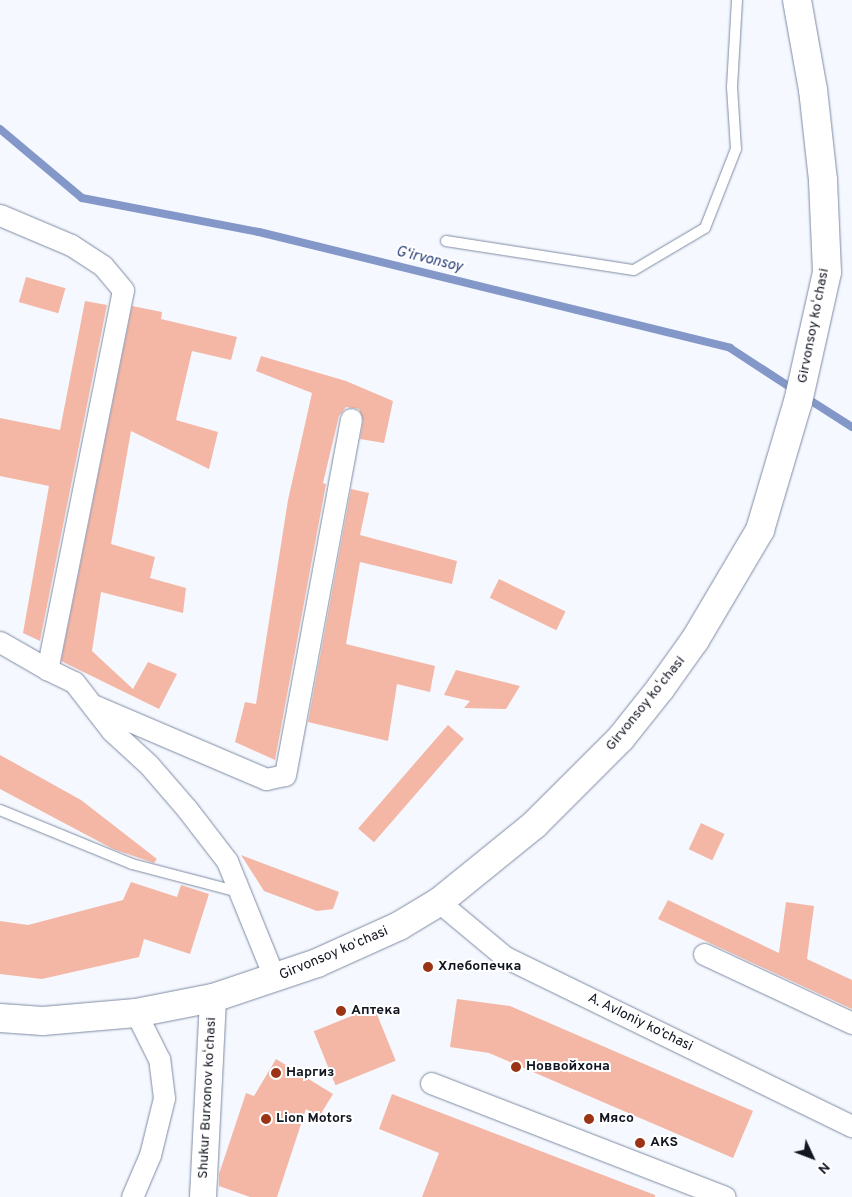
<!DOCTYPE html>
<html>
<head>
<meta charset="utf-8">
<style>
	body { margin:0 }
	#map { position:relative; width:852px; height:1197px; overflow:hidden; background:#f5f8fe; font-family:Overpass,sans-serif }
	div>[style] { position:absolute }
	.stream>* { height:8px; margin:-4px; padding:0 4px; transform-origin:4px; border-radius:4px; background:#8398c8 }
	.building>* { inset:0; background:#f4b7a6; transform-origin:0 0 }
	.roads { filter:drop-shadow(0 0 1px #7e8aa4) drop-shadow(0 0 1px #7e8aa4) }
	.service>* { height:10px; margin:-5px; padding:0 5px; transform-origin:5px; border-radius:5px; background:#fff }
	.minor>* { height:21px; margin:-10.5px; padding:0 10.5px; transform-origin:10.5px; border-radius:10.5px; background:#fff }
	.tertiary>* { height:26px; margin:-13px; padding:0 13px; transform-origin:13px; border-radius:13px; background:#fff }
	.primary>* { height:28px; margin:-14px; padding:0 14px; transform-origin:14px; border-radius:14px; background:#fff }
	.dots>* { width:14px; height:14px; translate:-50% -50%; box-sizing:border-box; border:2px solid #fff; border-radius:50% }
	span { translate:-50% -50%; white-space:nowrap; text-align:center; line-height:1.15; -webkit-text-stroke:4px #fff; paint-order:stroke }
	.street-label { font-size:14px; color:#121620 }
	.poi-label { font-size:14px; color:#121620; font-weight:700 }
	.left { translate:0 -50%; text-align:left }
	.water-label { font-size:15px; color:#263c77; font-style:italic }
	.north { position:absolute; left:787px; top:1132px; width:50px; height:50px; -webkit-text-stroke:4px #fff; paint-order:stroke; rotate:133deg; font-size:14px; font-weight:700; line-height:20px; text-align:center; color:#121620 }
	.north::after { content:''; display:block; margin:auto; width:18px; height:22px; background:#121620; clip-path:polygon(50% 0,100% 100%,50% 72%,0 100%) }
</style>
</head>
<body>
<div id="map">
	<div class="stream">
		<div style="left:0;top:129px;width:107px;rotate:40.1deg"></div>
		<div style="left:82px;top:198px;width:180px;rotate:10.9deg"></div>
		<div style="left:259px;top:232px;width:485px;rotate:13.8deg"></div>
		<div style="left:730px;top:348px;width:79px;rotate:33.1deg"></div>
		<div style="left:805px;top:397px;width:56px;rotate:32.6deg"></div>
	</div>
	<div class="building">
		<div style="left:26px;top:277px;width:41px;height:26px;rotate:16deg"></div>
		<div style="clip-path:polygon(85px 301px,107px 305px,40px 641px,23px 633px,49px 486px,0 476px,0 418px,60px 430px)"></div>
		<div style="clip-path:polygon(132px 306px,162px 312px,161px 319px,237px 337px,231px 360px,192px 351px,176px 420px,218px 432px,209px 469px,131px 431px,111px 544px,155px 557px,150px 578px,186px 588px,183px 613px,101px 592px,92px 651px,133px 689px,148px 662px,177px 674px,159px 709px,61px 661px)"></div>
		<div style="clip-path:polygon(261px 356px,346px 381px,393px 401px,384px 443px,360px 439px,363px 421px,359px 409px,346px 407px,339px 416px,323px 483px,326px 484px,275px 760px,235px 742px,245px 702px,256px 704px,288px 500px,312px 393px,256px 371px)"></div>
		<div style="clip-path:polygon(351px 489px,369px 493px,360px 535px,457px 561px,452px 584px,360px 562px,346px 644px,435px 666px,430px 692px,397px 684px,388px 741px,308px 722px)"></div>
		<div style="left:499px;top:579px;width:74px;height:21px;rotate:26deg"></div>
		<div style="clip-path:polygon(456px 670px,520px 686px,506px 709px,464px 708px,470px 701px,444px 695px)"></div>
		<div style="left:448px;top:725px;width:21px;height:137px;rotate:41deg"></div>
		<div style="clip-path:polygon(0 755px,81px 800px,157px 859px,154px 863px,113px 849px,0 789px)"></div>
		<div style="left:701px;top:823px;width:26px;height:29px;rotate:25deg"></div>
		<div style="clip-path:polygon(241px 855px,339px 892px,333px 909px,317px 911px,264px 891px)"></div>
		<div style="clip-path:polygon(131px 882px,177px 897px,181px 885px,209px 894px,190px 954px,144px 939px,139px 957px,42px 979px,0 974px,0 921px,28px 925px,123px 900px)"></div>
		<div style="clip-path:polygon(668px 900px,779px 953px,786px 902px,814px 906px,807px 959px,852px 980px,852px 1009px,658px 919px)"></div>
		<div style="clip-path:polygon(457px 999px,510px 1006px,753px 1111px,733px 1158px,489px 1053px,450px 1047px)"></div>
		<div style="left:374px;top:1007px;width:58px;height:65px;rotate:68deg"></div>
		<div style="clip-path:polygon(276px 1059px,333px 1094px,319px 1117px,306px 1109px,277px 1197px,250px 1197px,219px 1186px,219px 1174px,246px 1093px,254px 1096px)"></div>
		<div style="clip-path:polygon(392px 1094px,655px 1195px,655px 1197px,422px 1197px,439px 1153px,379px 1129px)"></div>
	</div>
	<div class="roads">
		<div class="service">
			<div style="left:446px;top:241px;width:190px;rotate:8.8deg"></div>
			<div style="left:634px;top:270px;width:82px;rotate:-30.6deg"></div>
			<div style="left:705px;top:228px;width:85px;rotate:-68.6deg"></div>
			<div style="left:736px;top:149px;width:62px;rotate:-93.7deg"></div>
			<div style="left:732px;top:87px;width:87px;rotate:-86.7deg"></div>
			<div style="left:0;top:810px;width:143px;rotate:22.2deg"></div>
			<div style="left:132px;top:864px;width:111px;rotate:14.7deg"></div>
		</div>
		<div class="minor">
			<div style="left:0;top:215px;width:77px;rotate:22.9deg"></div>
			<div style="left:71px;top:245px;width:38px;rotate:33deg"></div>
			<div style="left:103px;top:266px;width:31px;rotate:50deg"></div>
			<div style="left:123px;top:290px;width:387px;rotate:101.3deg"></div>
			<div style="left:47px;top:669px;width:30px;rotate:26deg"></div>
			<div style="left:74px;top:682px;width:62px;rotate:52.2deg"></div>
			<div style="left:112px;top:731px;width:50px;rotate:42.6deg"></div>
			<div style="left:149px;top:765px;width:58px;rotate:49.2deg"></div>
			<div style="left:187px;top:809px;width:66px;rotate:52.4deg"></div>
			<div style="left:227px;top:861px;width:127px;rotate:67.9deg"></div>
			<div style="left:0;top:642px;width:54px;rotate:29.9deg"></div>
			<div style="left:95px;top:706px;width:186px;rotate:23.1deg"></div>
			<div style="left:266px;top:779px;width:19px;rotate:-12deg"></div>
			<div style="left:285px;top:775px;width:362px;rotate:-79.5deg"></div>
			<div style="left:439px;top:902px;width:86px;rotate:39.8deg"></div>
			<div style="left:505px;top:957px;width:386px;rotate:26deg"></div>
			<div style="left:704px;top:954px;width:163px;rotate:25deg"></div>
			<div style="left:431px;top:1083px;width:315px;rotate:21.2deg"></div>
			<div style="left:132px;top:1197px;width:46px;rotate:-66.8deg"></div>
			<div style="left:150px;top:1155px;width:59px;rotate:-76.2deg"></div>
			<div style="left:164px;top:1098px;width:39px;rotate:-97deg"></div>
			<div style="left:159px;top:1059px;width:51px;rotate:-116.6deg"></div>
		</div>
		<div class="tertiary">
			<div style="left:203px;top:1197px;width:199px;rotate:-87.1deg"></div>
		</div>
		<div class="primary">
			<div style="left:0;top:1018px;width:43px;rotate:4deg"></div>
			<div style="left:43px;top:1021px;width:93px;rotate:-4.9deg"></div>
			<div style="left:136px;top:1013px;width:78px;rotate:-11deg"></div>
			<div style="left:213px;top:998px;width:110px;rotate:-18.6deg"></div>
			<div style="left:317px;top:963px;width:90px;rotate:-24.3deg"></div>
			<div style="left:399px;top:926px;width:47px;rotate:-31deg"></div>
			<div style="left:439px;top:902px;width:122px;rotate:-39deg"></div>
			<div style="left:534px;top:825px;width:123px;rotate:-45deg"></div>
			<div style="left:621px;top:738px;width:63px;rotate:-51.5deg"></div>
			<div style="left:660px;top:689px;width:60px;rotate:-54.5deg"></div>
			<div style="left:695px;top:640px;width:128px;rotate:-59.4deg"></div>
			<div style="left:760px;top:530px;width:134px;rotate:-73.5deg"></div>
			<div style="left:798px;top:402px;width:133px;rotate:-77.4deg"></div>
			<div style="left:827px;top:272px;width:92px;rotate:-92.5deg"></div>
			<div style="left:823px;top:180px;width:91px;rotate:-96.3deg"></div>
			<div style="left:813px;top:90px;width:91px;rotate:-100.1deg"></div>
		</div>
	</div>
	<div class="dots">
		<div style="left:428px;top:967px;background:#9b3315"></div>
		<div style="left:341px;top:1011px;background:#9b3315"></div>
		<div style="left:516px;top:1067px;background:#9b3315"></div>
		<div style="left:276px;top:1073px;background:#9b3315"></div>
		<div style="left:266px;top:1119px;background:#9b3315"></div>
		<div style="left:589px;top:1119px;background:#9b3315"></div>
		<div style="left:640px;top:1143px;background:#9b3315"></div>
	</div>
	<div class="street-label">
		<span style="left:814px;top:326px;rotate:-79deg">Girvonsoy koʻchasi</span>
		<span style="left:646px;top:704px;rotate:-51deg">Girvonsoy koʻchasi</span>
		<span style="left:334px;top:954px;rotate:-23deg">Girvonsoy koʻchasi</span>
		<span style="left:640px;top:1023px;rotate:26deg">A. Avloniy ko‘chasi</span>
		<span style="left:208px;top:1098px;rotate:-87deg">Shukur Burxonov koʻchasi</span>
	</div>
	<div class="poi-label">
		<span class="left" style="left:438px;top:967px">Хлебопечка</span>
		<span class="left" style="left:351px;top:1011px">Аптека</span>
		<span class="left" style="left:526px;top:1067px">Новвойхона</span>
		<span class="left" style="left:286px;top:1073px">Наргиз</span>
		<span class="left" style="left:276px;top:1119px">Lion Motors</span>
		<span class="left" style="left:599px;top:1119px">Мясо</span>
		<span class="left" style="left:650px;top:1143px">AKS</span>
	</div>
	<div class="water-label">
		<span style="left:429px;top:260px;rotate:14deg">G‘irvonsoy</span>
	</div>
	<div class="north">N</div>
</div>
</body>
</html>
